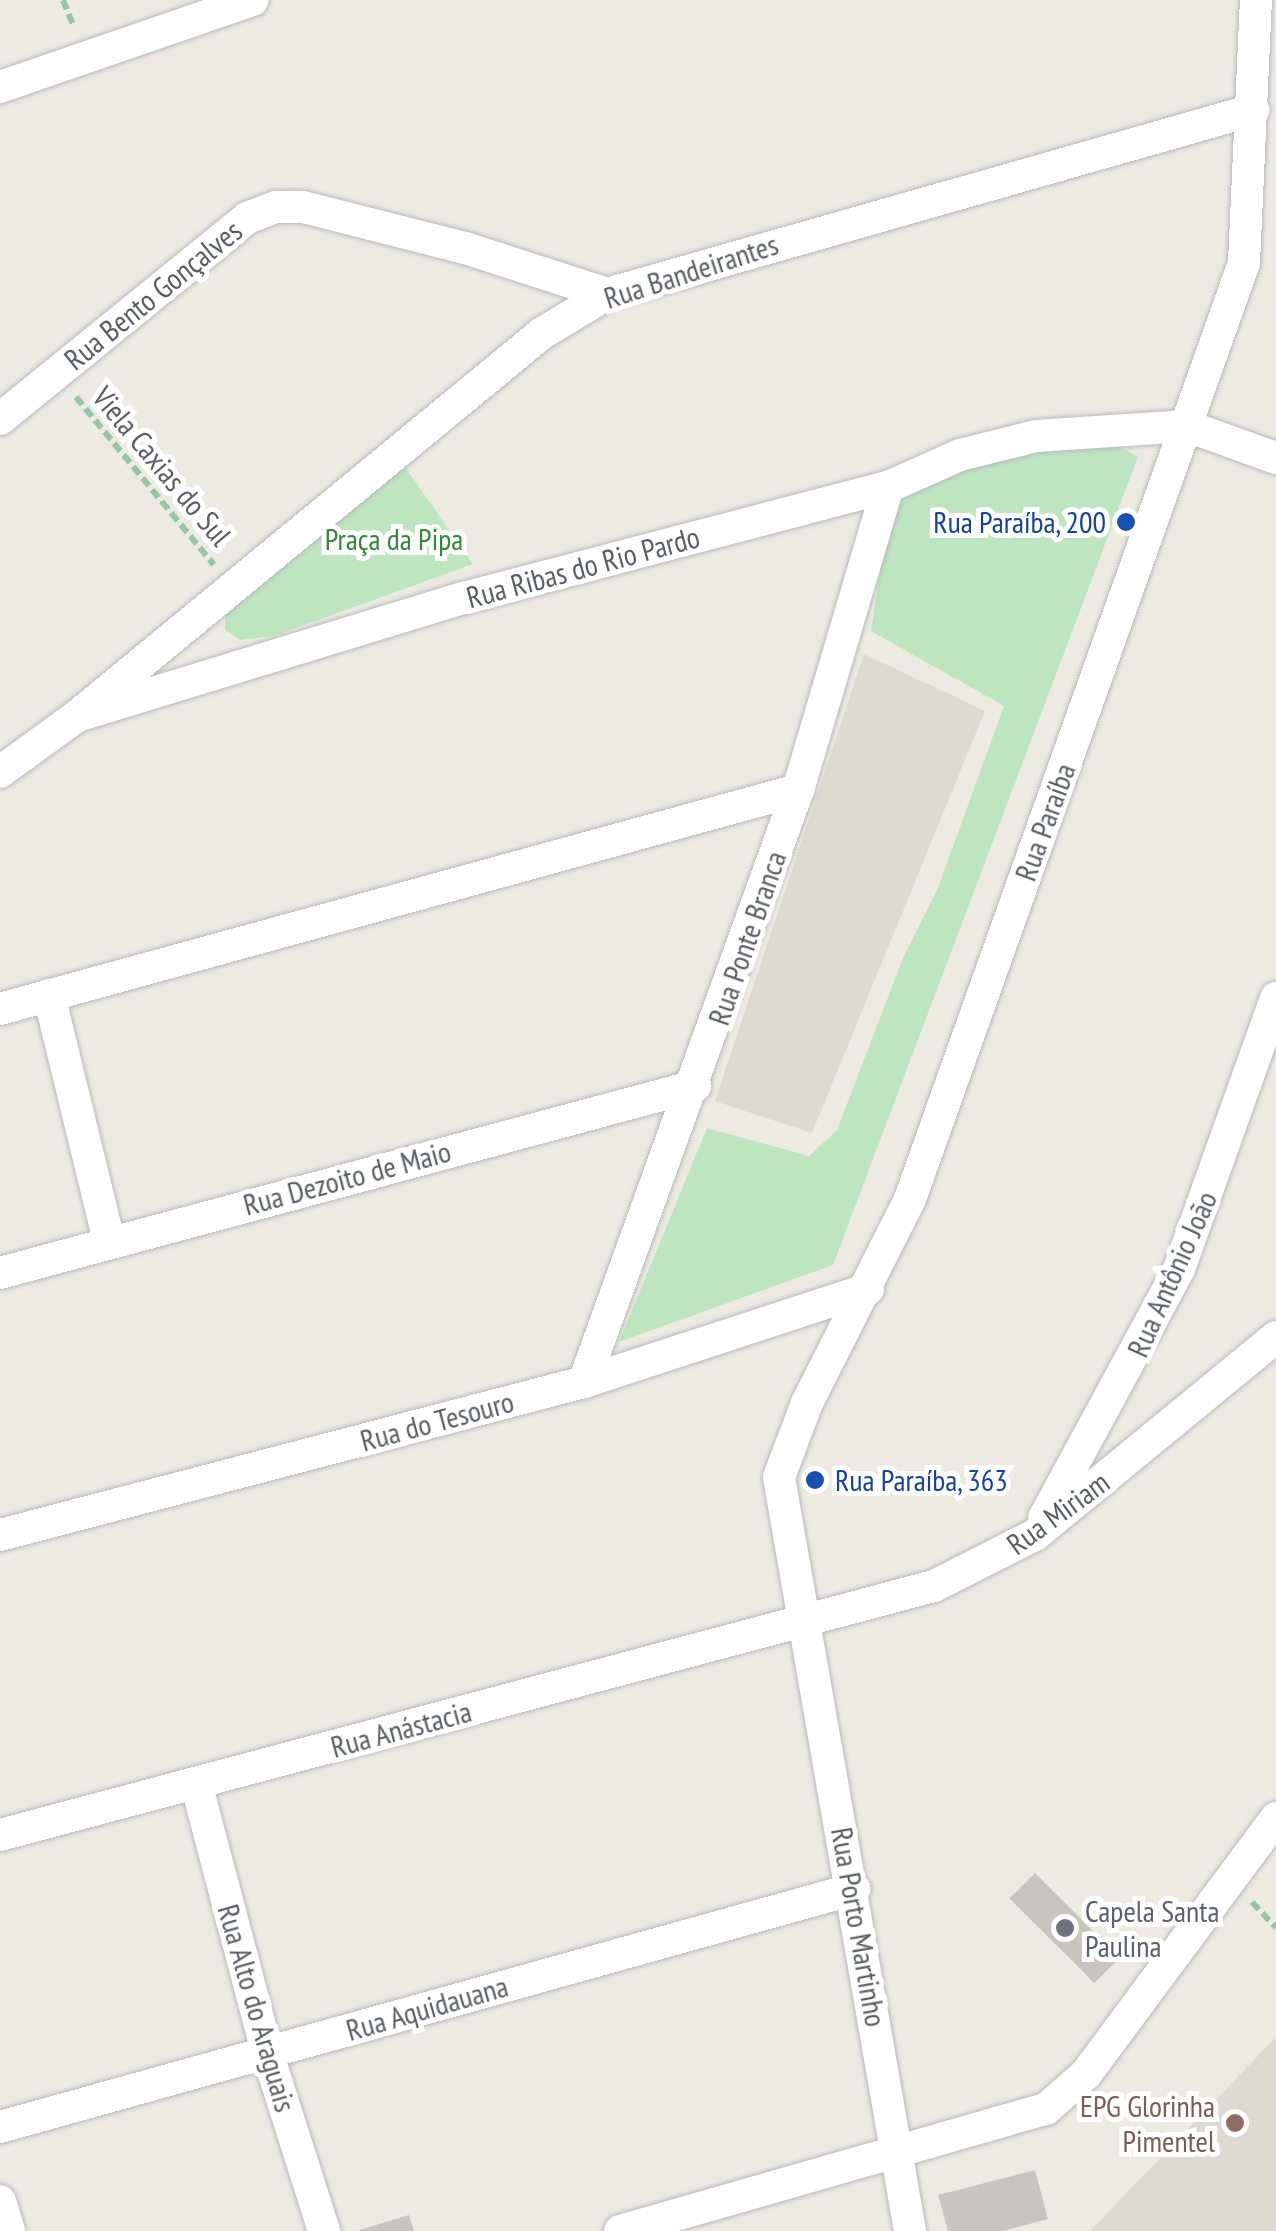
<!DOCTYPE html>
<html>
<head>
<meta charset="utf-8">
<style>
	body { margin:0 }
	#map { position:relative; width:1276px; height:2231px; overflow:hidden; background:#edebe1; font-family:"PT Sans Narrow",sans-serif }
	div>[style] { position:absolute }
	.education>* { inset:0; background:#dddacf }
	.green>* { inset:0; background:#bde5bf }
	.building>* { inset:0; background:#c8c5be; transform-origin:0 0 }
	.path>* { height:6px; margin-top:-3px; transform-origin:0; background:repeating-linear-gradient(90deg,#96c6a6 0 10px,transparent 0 15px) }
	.roads { filter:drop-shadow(0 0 2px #b7b9be) drop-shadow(0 0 2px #b7b9be) }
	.minor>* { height:32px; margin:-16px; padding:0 16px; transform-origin:16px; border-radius:16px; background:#fff }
	.dots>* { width:28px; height:28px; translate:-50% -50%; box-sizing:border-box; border:5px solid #fff; border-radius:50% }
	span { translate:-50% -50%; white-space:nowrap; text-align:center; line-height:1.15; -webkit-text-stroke:10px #fff; paint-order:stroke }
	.street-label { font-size:30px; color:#5a5d62 }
	.transit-label { font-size:30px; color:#164399 }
	.right { translate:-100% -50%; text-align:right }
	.left { translate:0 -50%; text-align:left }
	.park-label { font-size:30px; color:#34863d }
	.worship-label { font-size:30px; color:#5b616d }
	.education-label { font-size:30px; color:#785e54 }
</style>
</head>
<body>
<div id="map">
	<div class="education">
		<div style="clip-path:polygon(864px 654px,985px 711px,812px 1133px,715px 1101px)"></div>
		<div style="clip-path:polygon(1276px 2037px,1276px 2231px,1090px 2231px)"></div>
	</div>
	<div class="green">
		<div style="clip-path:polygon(1104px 438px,1138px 457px,833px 1265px,619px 1342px,707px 1128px,809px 1156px,837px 1130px,903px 958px,938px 888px,1004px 706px,871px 631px,891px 502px,953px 468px)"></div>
		<div style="clip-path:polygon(405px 467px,473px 564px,274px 636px,240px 640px,225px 630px,225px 611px,244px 589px)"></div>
	</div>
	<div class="building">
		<div style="left:1035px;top:1873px;width:120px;height:36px;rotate:45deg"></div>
		<div style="clip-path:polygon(1035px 2170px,1048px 2219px,1003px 2231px,948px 2231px,938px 2195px)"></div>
		<div style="clip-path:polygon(409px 2215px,414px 2231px,359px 2231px,359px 2230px)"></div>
	</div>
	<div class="path">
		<div style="left:63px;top:0;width:29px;rotate:68deg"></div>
		<div style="left:76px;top:397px;width:217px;rotate:50.6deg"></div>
		<div style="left:1252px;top:1902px;width:35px;rotate:47deg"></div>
	</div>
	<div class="roads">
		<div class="minor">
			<div style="left:0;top:87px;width:267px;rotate:-19deg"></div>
			<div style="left:0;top:419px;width:318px;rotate:-39.1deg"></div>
			<div style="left:247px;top:218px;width:31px;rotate:-21deg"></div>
			<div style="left:276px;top:207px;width:27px"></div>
			<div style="left:303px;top:207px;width:167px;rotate:14.2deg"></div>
			<div style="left:465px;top:248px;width:149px;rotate:17.9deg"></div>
			<div style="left:77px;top:716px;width:601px;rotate:-39.46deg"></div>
			<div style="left:541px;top:334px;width:77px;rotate:-31.2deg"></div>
			<div style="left:607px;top:294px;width:672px;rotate:-15.9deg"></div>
			<div style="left:0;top:772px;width:95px;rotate:-36deg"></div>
			<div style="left:77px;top:716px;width:405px;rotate:-17deg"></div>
			<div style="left:464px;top:598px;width:438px;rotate:-14.7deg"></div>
			<div style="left:888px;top:487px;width:79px;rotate:-24deg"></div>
			<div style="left:960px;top:455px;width:78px;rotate:-14deg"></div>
			<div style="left:1036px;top:436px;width:151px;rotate:-3.8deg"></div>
			<div style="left:1187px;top:426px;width:95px;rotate:19.8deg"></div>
			<div style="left:49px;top:995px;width:253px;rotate:76.3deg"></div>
			<div style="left:0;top:1009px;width:828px;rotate:-15.35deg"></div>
			<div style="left:0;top:1273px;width:720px;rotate:-15.06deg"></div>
			<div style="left:584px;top:1382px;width:629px;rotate:-70.13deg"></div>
			<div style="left:798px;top:790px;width:316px;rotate:-73.5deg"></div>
			<div style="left:1044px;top:1518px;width:283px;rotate:-61.5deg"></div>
			<div style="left:1179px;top:1269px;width:288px;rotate:-70.3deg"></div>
			<div style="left:0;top:1535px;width:604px;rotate:-14.68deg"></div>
			<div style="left:584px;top:1382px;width:299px;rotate:-18.1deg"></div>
			<div style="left:196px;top:1783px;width:278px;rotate:75.2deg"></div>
			<div style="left:267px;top:2052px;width:188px;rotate:72.3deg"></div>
			<div style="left:0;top:1835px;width:967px;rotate:-14.93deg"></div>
			<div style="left:934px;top:1586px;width:113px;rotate:-26.8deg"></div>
			<div style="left:1035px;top:1535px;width:312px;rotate:-39.4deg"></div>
			<div style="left:0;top:2127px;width:887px;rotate:-15.57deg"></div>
			<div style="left:0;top:2201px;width:31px;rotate:73deg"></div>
			<div style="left:620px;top:2231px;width:443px;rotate:-16deg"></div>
			<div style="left:1046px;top:2109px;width:53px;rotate:-41.2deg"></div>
			<div style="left:1086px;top:2074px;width:319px;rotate:-53.4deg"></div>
			<div style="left:910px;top:2231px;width:765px;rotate:-99.86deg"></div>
			<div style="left:779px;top:1477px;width:79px;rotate:-69.3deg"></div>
			<div style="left:807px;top:1403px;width:229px;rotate:-63.2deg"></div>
			<div style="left:910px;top:1199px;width:994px;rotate:-70.36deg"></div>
			<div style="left:1244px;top:263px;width:263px;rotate:-87.4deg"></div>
		</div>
	</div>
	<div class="dots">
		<div style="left:1126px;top:522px;background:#1a4fb4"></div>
		<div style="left:815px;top:1480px;background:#1a4fb4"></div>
		<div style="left:1065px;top:1928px;background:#6b7280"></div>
		<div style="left:1235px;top:2123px;background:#8d6e63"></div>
	</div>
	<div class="street-label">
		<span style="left:691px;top:271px;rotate:-18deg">Rua Bandeirantes</span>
		<span style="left:153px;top:295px;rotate:-39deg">Rua Bento Gonçalves</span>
		<span style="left:162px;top:466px;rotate:50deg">Viela Caxias do Sul</span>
		<span style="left:583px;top:567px;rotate:-15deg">Rua Ribas do Rio Pardo</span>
		<span style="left:1045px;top:822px;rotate:-70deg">Rua Paraíba</span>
		<span style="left:747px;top:938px;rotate:-71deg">Rua Ponte Branca</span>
		<span style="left:347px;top:1178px;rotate:-15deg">Rua Dezoito de Maio</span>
		<span style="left:1172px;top:1274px;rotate:-66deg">Rua Antônio João</span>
		<span style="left:437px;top:1421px;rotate:-15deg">Rua do Tesouro</span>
		<span style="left:1058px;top:1513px;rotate:-36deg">Rua Miriam</span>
		<span style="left:401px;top:1729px;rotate:-15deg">Rua Anástacia</span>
		<span style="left:859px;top:1927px;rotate:80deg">Rua Porto Martinho</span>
		<span style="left:257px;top:2008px;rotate:74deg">Rua Alto do Araguais</span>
		<span style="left:427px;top:2008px;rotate:-16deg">Rua Aquidauana</span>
	</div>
	<div class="transit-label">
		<span class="right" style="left:1106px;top:522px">Rua Paraíba, 200</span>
		<span class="left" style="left:835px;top:1480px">Rua Paraíba, 363</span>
	</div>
	<div class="park-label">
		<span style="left:394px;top:539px">Praça da Pipa</span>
	</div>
	<div class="worship-label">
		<span class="left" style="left:1085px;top:1928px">Capela Santa<br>Paulina</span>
	</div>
	<div class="education-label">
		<span class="right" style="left:1215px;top:2123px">EPG Glorinha<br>Pimentel</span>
	</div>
</div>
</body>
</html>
